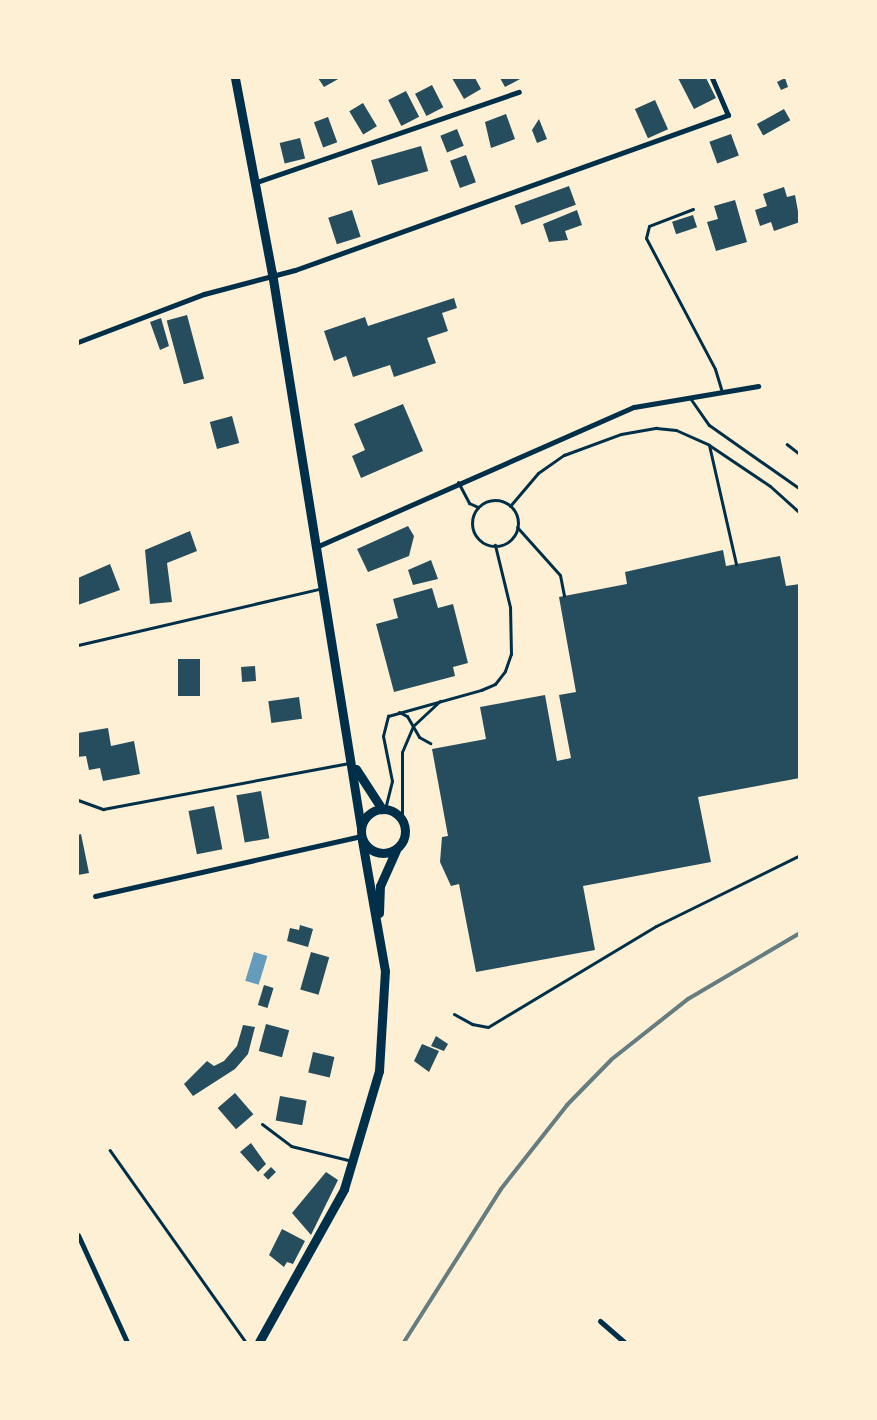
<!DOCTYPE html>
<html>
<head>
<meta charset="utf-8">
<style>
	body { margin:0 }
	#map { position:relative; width:877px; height:1420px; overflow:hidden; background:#fdf0d5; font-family:"Nunito Sans",sans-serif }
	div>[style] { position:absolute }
	.water>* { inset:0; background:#669bbc; transform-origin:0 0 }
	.building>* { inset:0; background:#264d5e; transform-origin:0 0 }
	.path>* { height:2.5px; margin:-1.25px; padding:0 1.25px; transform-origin:1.25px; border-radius:1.25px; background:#003049 }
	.service>* { height:3px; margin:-1.5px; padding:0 1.5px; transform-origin:1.5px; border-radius:1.5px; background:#003049 }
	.service>.ring { margin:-1.5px; padding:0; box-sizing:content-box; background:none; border:3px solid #003049; border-radius:50% }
	.minor>* { height:5px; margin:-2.5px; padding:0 2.5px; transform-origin:2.5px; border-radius:2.5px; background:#003049 }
	.secondary>* { height:9px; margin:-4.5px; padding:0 4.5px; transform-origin:4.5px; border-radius:4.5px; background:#003049 }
	.secondary>.ring { margin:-4.5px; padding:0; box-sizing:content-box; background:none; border:9px solid #003049; border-radius:50% }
	.rail>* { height:4px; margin:-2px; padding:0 2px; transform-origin:2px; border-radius:2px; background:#657d81 }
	span { translate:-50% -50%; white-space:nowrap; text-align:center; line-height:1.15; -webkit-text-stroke:4px #fdf0d5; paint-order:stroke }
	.frame { position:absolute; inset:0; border:79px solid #fdf0d5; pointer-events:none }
</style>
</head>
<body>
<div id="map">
	<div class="water">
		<div style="left:254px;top:952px;width:14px;height:30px;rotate:17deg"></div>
	</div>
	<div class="building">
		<div style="clip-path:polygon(318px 78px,340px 78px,324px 87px)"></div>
		<div style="clip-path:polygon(452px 78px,475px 78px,481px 89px,464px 99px)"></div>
		<div style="clip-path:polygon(500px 78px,522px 78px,505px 87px)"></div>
		<div style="clip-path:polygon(678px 78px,706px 78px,716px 98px,694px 109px)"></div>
		<div style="clip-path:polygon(785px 78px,788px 87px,781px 90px,777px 82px)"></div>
		<div style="left:432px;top:85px;width:25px;height:19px;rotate:63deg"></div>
		<div style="left:406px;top:91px;width:29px;height:20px;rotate:63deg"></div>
		<div style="left:655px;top:100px;width:32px;height:22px;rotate:66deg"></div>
		<div style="left:363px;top:103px;width:27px;height:16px;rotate:59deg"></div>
		<div style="left:784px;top:109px;width:13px;height:31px;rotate:61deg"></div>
		<div style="clip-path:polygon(506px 114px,515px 139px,491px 148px,485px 122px)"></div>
		<div style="left:328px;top:117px;width:27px;height:15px;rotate:70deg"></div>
		<div style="clip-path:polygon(539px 119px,547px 139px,537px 143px,532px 130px)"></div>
		<div style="left:457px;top:129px;width:18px;height:18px;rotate:68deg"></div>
		<div style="left:731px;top:134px;width:23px;height:23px;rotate:70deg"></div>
		<div style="left:300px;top:138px;width:21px;height:21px;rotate:76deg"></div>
		<div style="left:421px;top:146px;width:26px;height:52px;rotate:74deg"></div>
		<div style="left:466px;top:155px;width:29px;height:17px;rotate:70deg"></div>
		<div style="left:569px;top:186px;width:20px;height:58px;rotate:70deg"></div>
		<div style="clip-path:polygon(784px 187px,787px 197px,795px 195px,800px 222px,774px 231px,771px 222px,760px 226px,755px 210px,767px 206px,763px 194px)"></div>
		<div style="clip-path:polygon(735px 200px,747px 242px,716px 251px,707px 222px,718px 219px,714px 206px)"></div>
		<div style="left:352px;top:210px;width:28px;height:25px;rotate:72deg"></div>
		<div style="clip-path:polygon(577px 210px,582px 225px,565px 231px,568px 240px,549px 242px,543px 224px)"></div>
		<div style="left:693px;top:215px;width:13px;height:22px;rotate:72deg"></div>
		<div style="clip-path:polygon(454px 298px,457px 308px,442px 313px,448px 331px,427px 338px,436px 363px,394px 377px,390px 365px,353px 377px,346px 356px,334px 361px,324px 331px,365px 317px,368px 326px)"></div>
		<div style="left:187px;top:315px;width:66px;height:21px;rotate:75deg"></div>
		<div style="clip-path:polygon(161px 318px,169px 346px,160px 350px,150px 322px)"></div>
		<div style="clip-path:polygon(403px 404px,423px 451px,361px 478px,352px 456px,365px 450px,354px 424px)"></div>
		<div style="left:232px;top:416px;width:28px;height:23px;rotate:75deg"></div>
		<div style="clip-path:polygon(408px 526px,414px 536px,409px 556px,368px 572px,357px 549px)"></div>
		<div style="clip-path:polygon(190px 531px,197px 551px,167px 563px,172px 602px,150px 604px,145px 550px)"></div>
		<div style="clip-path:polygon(723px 550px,726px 566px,780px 556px,786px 586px,800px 584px,800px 778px,698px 797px,711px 862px,583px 886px,595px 950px,476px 972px,459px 884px,451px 886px,440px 862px,442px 837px,448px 836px,432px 749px,486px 739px,480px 707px,545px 695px,557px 761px,571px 758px,559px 695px,576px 692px,559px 597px,627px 584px,625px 572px)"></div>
		<div style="clip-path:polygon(431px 560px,438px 579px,413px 585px,408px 570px)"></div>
		<div style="clip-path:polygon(110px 564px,120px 590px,78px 605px,78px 578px)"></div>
		<div style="clip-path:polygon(432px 588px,438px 608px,453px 604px,468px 663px,453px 667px,455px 676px,394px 692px,376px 624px,398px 618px,393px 599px)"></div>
		<div style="left:178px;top:659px;width:22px;height:37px"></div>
		<div style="left:255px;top:666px;width:15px;height:14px;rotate:86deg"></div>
		<div style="left:299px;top:697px;width:22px;height:31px;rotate:82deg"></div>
		<div style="clip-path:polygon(108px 728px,111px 746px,134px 741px,140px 774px,103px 781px,100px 768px,89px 770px,86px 756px,78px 757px,78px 733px)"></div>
		<div style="left:261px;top:791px;width:48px;height:25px;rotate:80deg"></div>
		<div style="left:214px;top:806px;width:44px;height:26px;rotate:79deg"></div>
		<div style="clip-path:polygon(81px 834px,89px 873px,78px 875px,78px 835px)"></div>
		<div style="clip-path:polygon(300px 925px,313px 929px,308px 947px,287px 941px,290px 928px,299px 930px)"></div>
		<div style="left:311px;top:952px;width:19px;height:39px;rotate:16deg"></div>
		<div style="left:264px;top:985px;width:10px;height:21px;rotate:17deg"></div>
		<div style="left:266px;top:1024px;width:24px;height:28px;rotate:15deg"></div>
		<div style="clip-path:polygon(243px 1025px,255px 1027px,248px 1054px,235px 1069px,193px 1096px,184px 1084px,207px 1061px,214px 1066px,224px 1061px,237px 1046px)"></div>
		<div style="clip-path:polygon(436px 1036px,448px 1044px,444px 1051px,431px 1046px)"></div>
		<div style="clip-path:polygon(422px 1044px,439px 1051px,429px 1072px,414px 1061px)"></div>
		<div style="left:313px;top:1052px;width:22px;height:21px;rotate:13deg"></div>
		<div style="left:235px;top:1093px;width:28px;height:23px;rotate:49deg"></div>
		<div style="left:280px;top:1096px;width:27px;height:25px;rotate:10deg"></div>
		<div style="clip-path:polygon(251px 1143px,266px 1164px,258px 1172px,240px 1152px)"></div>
		<div style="left:271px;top:1167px;width:7px;height:11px;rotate:45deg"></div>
		<div style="clip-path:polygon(326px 1172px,338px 1180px,311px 1235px,292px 1213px)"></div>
		<div style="clip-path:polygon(282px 1229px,305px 1241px,293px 1264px,287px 1262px,284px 1267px,269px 1255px)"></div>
	</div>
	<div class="path">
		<div style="left:787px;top:444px;width:16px;rotate:38deg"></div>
		<div style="left:110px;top:1150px;width:235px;rotate:54.7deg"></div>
	</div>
	<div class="service">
		<div style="left:693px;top:209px;width:47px;rotate:158.9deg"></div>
		<div style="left:649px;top:226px;width:12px;rotate:104deg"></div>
		<div style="left:646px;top:238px;width:148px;rotate:62.2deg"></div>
		<div style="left:715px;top:369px;width:24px;rotate:73deg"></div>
		<div style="left:690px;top:398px;width:33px;rotate:55deg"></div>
		<div style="left:709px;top:425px;width:111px;rotate:35.1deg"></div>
		<div style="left:709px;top:445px;width:73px;rotate:33.9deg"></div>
		<div style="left:770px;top:486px;width:40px;rotate:42deg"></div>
		<div style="left:458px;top:482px;width:24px;rotate:62deg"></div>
		<div style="left:469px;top:503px;width:10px;rotate:24deg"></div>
		<div class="ring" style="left:472px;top:500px;width:43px;height:43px"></div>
		<div style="left:510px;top:506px;width:43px;rotate:-49.7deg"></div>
		<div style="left:538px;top:473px;width:32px;rotate:-35deg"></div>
		<div style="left:564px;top:455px;width:61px;rotate:-20.2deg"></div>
		<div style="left:621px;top:434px;width:36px;rotate:-10deg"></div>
		<div style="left:656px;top:428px;width:20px;rotate:6deg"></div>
		<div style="left:676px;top:430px;width:36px;rotate:24deg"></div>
		<div style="left:709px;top:445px;width:122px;rotate:77.2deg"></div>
		<div style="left:517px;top:527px;width:64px;rotate:48.1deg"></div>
		<div style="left:560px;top:575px;width:21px;rotate:79deg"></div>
		<div style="left:78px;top:645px;width:251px;rotate:-13.1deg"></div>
		<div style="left:399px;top:712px;width:9px;rotate:27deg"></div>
		<div style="left:407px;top:716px;width:24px;rotate:60deg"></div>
		<div style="left:419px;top:737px;width:13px;rotate:29deg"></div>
		<div style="left:78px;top:800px;width:27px;rotate:20deg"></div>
		<div style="left:103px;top:809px;width:249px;rotate:-10.6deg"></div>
		<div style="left:385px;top:809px;width:29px;rotate:-76deg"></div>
		<div style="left:392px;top:781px;width:46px;rotate:-101.3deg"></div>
		<div style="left:383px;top:736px;width:21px;rotate:-76deg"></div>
		<div style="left:388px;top:716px;width:97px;rotate:-15.6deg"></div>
		<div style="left:481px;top:690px;width:15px;rotate:-23deg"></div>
		<div style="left:495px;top:684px;width:16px;rotate:-52deg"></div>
		<div style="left:505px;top:671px;width:18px;rotate:-71deg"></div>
		<div style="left:511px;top:654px;width:47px;rotate:-91.2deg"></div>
		<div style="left:510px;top:607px;width:64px;rotate:-103.6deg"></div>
		<div style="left:402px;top:819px;width:67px;rotate:-90deg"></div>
		<div style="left:402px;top:752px;width:28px;rotate:-67deg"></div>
		<div style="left:413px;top:726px;width:37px;rotate:-43deg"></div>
		<div style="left:454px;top:1014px;width:21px;rotate:29deg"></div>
		<div style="left:472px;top:1024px;width:16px;rotate:11deg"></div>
		<div style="left:488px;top:1027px;width:196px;rotate:-31deg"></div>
		<div style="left:656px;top:926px;width:161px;rotate:-26.2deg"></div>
		<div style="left:262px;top:1124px;width:36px;rotate:37deg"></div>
		<div style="left:291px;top:1146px;width:63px;rotate:13.8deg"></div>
	</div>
	<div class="minor">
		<div style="left:254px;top:183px;width:280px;rotate:-19deg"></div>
		<div style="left:78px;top:342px;width:135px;rotate:-20.9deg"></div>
		<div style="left:204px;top:294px;width:94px;rotate:-14.8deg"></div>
		<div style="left:295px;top:270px;width:460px;rotate:-19.7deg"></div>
		<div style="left:728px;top:115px;width:40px;rotate:-113.4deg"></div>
		<div style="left:316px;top:547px;width:347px;rotate:-23.8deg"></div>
		<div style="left:634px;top:407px;width:126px;rotate:-9.6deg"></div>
		<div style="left:95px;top:896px;width:273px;rotate:-12.7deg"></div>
		<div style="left:78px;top:1235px;width:118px;rotate:65.4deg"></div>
		<div style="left:600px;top:1321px;width:32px;rotate:41deg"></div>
	</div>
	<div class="secondary">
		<div style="left:235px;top:78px;width:198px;rotate:79.3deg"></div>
		<div style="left:272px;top:273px;width:562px;rotate:80.89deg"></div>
		<div style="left:356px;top:769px;width:48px;rotate:57deg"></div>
		<div class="ring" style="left:361px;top:809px;width:35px;height:35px"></div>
		<div style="left:379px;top:913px;width:27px;rotate:-88deg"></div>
		<div style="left:380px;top:886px;width:39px;rotate:-66deg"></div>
		<div style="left:259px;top:1342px;width:175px;rotate:-60.9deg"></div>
		<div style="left:344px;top:1189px;width:123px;rotate:-73.5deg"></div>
		<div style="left:379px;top:1071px;width:100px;rotate:-86.6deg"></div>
		<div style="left:385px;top:971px;width:133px;rotate:-100deg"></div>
	</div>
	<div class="rail">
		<div style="left:404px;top:1342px;width:181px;rotate:-57.6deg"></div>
		<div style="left:501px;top:1189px;width:107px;rotate:-51.8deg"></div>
		<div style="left:567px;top:1105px;width:64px;rotate:-45.6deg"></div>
		<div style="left:612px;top:1059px;width:97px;rotate:-38.3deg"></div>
		<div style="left:688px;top:999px;width:130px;rotate:-30.5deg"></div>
	</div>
	<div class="frame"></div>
</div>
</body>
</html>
